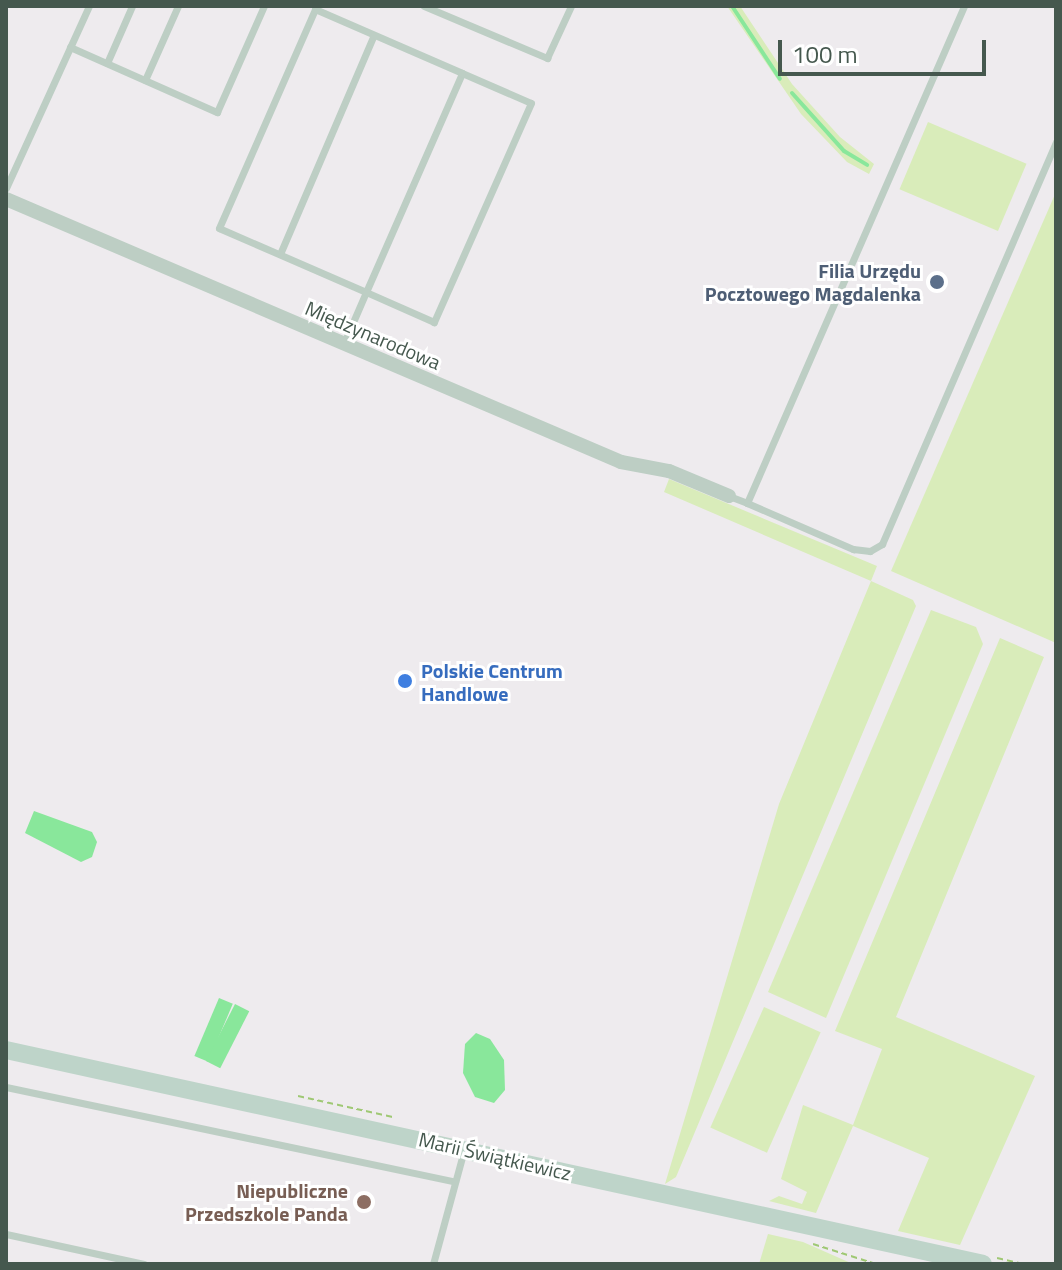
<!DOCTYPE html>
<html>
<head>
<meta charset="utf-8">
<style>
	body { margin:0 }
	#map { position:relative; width:1062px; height:1270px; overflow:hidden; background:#eeebee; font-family:"Titillium Web",sans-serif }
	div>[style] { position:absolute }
	.green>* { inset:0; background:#d9ecba; transform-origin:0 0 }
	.water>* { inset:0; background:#89e79b; transform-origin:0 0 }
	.stream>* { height:4px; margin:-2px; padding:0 2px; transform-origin:2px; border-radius:2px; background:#89e79b }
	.path>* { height:2px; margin-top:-1px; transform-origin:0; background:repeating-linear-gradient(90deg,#9fc874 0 6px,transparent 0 10px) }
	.lane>* { height:7px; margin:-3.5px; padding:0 3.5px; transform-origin:3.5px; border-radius:3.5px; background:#bdcec4 }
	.street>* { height:14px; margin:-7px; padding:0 7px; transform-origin:7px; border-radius:7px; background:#bdcec4 }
	.secondary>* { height:18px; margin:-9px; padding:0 9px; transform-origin:9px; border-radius:9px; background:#bed4c9 }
	.dots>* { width:22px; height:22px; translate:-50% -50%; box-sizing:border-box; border:4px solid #fff; border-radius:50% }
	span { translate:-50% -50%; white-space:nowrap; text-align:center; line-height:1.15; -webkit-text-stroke:6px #fff; paint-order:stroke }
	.service-label { font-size:20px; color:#4e5e75; font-weight:700 }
	.right { translate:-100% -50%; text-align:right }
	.street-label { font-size:20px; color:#45584e }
	.shop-label { font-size:20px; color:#366cbe; font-weight:700 }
	.left { translate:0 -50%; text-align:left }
	.education-label { font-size:20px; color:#785e54; font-weight:700 }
	.frame { position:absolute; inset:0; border:8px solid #45584e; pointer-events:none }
	.scale { position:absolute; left:778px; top:40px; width:208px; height:36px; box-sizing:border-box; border:4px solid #45584e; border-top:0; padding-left:10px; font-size:24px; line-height:28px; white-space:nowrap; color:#45584e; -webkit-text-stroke:6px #fff; paint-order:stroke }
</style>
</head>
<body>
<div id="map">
	<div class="green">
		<div style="clip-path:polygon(727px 6px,740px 6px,792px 84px,840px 137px,874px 164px,869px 174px,847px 162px,801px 114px)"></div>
		<div style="left:928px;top:122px;width:107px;height:73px;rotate:23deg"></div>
		<div style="clip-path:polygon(1056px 192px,1056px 643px,891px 571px)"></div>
		<div style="clip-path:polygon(669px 479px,877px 566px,871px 581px,913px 600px,916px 606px,676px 1177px,665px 1184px,779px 804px,871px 581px,664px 492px)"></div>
		<div style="clip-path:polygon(931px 610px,976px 627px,983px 644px,826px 1018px,768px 992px)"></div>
		<div style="clip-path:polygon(1000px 638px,1044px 657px,896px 1017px,1035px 1076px,960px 1245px,898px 1231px,929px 1158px,853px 1126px,816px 1213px,769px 1201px,779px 1196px,802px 1204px,807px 1192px,781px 1179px,803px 1105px,853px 1125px,882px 1049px,835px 1031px)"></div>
		<div style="left:764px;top:1007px;width:62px;height:132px;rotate:24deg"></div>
		<div style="clip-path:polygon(768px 1234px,803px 1242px,853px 1264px,759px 1264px)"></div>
	</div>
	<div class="water">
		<div style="clip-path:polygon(34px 811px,92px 832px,97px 842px,92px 857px,81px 862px,25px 833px)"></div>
		<div style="left:219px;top:998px;width:15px;height:63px;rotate:23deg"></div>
		<div style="left:235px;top:1004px;width:16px;height:64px;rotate:27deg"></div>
		<div style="clip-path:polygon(476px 1033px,490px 1039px,504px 1060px,505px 1090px,494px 1103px,475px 1097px,463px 1073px,465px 1044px)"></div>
	</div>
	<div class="stream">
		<div style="left:732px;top:6px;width:87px;rotate:56.7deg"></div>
		<div style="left:792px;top:93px;width:78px;rotate:48.1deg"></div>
		<div style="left:844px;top:151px;width:27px;rotate:31deg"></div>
	</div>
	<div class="path">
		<div style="left:298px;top:1096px;width:97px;rotate:12.5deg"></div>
		<div style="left:813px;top:1244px;width:66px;rotate:17.6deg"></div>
		<div style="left:997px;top:1258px;width:27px;rotate:13deg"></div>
	</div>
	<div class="lane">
		<div style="left:424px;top:6px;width:134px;rotate:22.9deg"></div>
		<div style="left:547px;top:58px;width:57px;rotate:-65.2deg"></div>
		<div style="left:70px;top:47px;width:161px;rotate:23.9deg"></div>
		<div style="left:217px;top:112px;width:116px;rotate:-66.1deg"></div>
		<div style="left:107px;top:63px;width:62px;rotate:-66.3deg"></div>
		<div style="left:145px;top:80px;width:81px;rotate:-66deg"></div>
		<div style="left:6px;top:188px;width:200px;rotate:-65.5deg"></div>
		<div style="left:280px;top:254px;width:238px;rotate:-66.8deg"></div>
		<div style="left:344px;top:343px;width:56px;rotate:-66.7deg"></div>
		<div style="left:366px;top:292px;width:239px;rotate:-66.3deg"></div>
		<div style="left:462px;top:73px;width:75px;rotate:23.5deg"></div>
		<div style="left:531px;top:103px;width:240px;rotate:113.9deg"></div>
		<div style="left:434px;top:322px;width:74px;rotate:-156.2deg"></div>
		<div style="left:366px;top:292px;width:160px;rotate:-156.5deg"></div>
		<div style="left:219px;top:228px;width:239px;rotate:-66.3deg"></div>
		<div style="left:315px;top:9px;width:160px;rotate:23.5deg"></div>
		<div style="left:729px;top:496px;width:19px;rotate:21deg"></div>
		<div style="left:747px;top:503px;width:542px;rotate:-66.41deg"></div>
		<div style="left:747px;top:503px;width:116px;rotate:23.5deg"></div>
		<div style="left:853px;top:549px;width:17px;rotate:7deg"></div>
		<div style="left:870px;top:551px;width:14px;rotate:-30deg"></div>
		<div style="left:882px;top:544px;width:439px;rotate:-66.6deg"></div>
		<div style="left:6px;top:1087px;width:459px;rotate:11.9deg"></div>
		<div style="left:6px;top:1234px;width:141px;rotate:12.3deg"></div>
		<div style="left:433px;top:1264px;width:118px;rotate:-74.8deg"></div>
	</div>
	<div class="street">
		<div style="left:6px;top:199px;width:669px;rotate:23.15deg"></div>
		<div style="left:621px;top:462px;width:49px;rotate:10.6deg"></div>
		<div style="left:669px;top:471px;width:65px;rotate:22.6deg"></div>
	</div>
	<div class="secondary">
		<div style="left:6px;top:1050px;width:1000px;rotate:12.35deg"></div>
	</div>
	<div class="dots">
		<div style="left:937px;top:282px;background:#5c6f8a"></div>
		<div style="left:405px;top:681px;background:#3f7fe0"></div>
		<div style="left:364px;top:1202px;background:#8d6e63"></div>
	</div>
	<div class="service-label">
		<span class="right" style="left:921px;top:282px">Filia Urzędu<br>Pocztowego Magdalenka</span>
	</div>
	<div class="street-label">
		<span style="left:373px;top:335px;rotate:23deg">Międzynarodowa</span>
		<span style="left:495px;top:1156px;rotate:13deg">Marii Świątkiewicz</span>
	</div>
	<div class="shop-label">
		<span class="left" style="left:421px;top:682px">Polskie Centrum<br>Handlowe</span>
	</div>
	<div class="education-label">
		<span class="right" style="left:348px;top:1202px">Niepubliczne<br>Przedszkole Panda</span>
	</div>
	<div class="frame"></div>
	<div class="scale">100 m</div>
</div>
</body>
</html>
